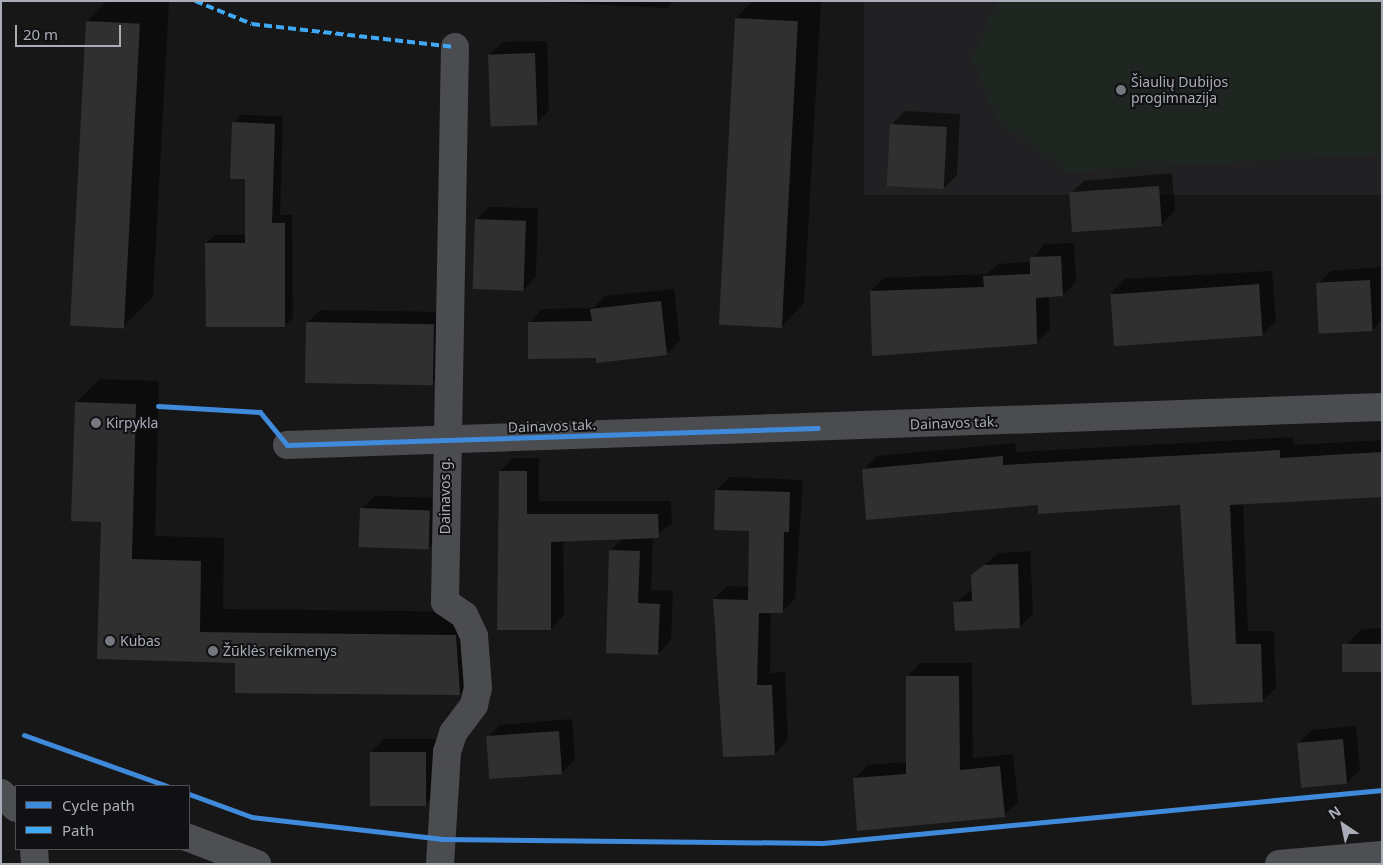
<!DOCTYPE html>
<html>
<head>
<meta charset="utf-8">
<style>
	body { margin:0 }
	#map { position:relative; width:1383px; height:865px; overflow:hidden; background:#171717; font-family:"Noto Sans",sans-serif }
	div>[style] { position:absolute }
	.built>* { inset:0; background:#212123; transform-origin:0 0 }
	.green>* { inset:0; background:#1f2621 }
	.shadow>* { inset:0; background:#0007 }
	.building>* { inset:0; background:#303031; transform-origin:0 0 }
	.minor>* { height:28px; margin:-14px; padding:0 14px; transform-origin:14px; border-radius:14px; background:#4b4c50 }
	.major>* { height:28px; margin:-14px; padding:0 14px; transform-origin:14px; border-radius:14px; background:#4e4f52 }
	.quiet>* { height:4px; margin-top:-2px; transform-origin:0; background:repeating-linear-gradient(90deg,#3fa9f5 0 8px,transparent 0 12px) }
	.cycleway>* { height:5px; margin:-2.5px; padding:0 2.5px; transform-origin:2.5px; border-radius:2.5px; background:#408adc }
	.dots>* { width:14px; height:14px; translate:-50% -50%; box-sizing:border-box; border:2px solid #111113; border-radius:50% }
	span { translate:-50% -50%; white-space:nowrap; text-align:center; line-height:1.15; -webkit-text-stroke:4px #111113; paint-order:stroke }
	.poi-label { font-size:14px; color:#a9adb7 }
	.left { translate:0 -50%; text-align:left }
	.street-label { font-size:14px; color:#a9adb7 }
	.frame { position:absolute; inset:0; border:2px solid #a9adb7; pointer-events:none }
	.legend { position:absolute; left:15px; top:785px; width:175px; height:65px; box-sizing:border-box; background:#111113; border:1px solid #4e4f55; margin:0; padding:6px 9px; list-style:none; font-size:15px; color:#a9adb7 }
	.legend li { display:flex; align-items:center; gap:10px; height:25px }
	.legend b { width:25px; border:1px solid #4e4f55 }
	.north { position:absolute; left:1318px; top:800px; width:50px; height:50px; -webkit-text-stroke:4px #111113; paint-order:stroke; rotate:326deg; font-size:14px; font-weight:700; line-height:20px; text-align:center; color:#a9adb7 }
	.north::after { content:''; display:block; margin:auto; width:18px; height:22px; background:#a9adb7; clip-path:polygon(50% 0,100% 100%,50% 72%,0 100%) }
	.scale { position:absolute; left:15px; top:25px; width:106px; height:22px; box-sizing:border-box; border:2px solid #a9adb7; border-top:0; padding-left:6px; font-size:15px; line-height:18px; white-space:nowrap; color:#a9adb7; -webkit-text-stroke:4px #111113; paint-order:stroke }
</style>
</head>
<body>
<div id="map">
	<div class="built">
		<div style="left:864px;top:1px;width:518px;height:194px"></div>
	</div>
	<div class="green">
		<div style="clip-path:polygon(998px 1px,1382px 1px,1382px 154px,1067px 172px,996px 120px,972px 57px)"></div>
	</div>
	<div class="shadow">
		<div style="clip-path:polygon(107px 1px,169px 1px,153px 297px,123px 327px,87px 21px)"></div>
		<div style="clip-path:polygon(527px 1px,674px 1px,667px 8px)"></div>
		<div style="clip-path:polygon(753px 1px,821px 1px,804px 303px,781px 327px,736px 18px)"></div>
		<div style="clip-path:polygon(547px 41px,549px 110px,536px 124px,489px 55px,503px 42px)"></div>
		<div style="clip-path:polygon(905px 111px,960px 114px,957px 175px,944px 188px,891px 125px)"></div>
		<div style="clip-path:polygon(241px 115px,283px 116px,280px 215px,292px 215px,293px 318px,284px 326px,206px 243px,215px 235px,246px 235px,246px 178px,233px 123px)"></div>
		<div style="clip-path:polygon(1172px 173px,1175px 211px,1162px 224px,1073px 231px,1070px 194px,1084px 181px)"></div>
		<div style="clip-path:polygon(490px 207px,538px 208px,536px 277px,523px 290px,476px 220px)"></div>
		<div style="clip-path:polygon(1074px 243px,1076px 282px,1063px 295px,1049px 296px,1050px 329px,1037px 342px,871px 291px,884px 278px,987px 274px,998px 264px,1031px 262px,1044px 244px)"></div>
		<div style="clip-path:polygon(1382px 267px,1382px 320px,1373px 330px,1318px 284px,1331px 271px)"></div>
		<div style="clip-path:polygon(1272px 271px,1276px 321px,1262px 335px,1112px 292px,1125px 279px)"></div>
		<div style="clip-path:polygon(674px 289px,680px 341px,666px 354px,597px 357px,529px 323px,542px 309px,593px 308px,605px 296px)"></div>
		<div style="clip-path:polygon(320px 310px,447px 312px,446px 369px,433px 383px,307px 323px)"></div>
		<div style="clip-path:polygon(99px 379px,159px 381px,155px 536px,224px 538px,223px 609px,479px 612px,483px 670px,460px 694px,237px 662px,99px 658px,102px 521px,76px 403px)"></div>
		<div style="clip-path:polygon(1293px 437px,1293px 445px,1382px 440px,1382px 496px,1243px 503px,1248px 631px,1274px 631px,1276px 688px,1262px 701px,1193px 703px,1182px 504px,1039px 503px,864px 469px,877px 456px,1015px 443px,1016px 452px)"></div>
		<div style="clip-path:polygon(513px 458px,539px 458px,539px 501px,671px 501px,672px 524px,653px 537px,651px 590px,673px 591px,671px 640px,658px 654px,610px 551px,623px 538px,563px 541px,564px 615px,551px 629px,500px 471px)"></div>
		<div style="clip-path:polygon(729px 477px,803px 480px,795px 599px,782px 612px,771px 612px,770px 673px,785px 672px,788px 740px,775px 754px,719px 639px,714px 639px,714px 599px,727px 586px,749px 587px,751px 530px,716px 491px)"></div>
		<div style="clip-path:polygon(375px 496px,442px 498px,441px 536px,427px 549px,362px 509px)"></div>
		<div style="clip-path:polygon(1030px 551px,1033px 613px,1020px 627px,955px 603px,973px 589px,972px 576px,998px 553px)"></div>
		<div style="clip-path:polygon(1382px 628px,1382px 671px,1343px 648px,1362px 629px)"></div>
		<div style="clip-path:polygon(920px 663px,972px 663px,973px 758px,1013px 754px,1018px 802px,1004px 815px,855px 778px,868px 765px,907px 762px,907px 677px)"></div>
		<div style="clip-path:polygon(572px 719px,575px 759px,562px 773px,490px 778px,487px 738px,500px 725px)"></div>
		<div style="clip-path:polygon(1356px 726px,1360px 770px,1347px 783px,1299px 743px,1312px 730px)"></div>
		<div style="clip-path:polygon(384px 739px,438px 739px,438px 791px,424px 805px,371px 752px)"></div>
	</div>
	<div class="building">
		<div style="left:735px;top:18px;width:63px;height:307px;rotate:3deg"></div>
		<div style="left:86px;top:21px;width:54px;height:305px;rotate:3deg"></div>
		<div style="left:535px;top:53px;width:72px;height:47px;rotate:88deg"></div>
		<div style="clip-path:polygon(232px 122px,275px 124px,272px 223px,285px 223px,285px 327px,206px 327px,205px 243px,245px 243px,245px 179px,230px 179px)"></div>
		<div style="left:890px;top:124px;width:57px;height:62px;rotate:3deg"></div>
		<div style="left:1159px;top:186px;width:40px;height:90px;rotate:86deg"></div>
		<div style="left:475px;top:219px;width:51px;height:70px;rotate:2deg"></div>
		<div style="clip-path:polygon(1061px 256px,1063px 296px,1036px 298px,1037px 344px,872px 356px,870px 291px,984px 287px,983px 276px,1030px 274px,1030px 257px)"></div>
		<div style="left:1370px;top:280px;width:51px;height:54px;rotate:87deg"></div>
		<div style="left:1259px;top:284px;width:52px;height:149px;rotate:86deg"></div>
		<div style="clip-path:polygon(661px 301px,667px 355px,596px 363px,596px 358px,528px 359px,528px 322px,592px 321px,590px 309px)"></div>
		<div style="left:306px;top:322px;width:128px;height:61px;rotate:1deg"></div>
		<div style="clip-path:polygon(75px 402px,136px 404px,132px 559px,201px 561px,200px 632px,456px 635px,460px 695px,235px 693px,235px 663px,97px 659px,101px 522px,71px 521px)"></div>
		<div style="clip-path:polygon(1280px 450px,1280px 458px,1382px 452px,1382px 497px,1230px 505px,1236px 644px,1261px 644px,1263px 702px,1192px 705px,1180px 505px,1038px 514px,1038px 505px,866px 520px,862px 469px,1003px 456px,1003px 465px)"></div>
		<div style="clip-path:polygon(499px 471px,527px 471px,527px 514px,658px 514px,659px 538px,551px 542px,551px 630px,497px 630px)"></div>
		<div style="clip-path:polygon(715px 490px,790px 492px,789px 532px,784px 532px,783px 613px,759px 613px,757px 685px,772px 685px,775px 755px,723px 757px,713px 599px,748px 600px,749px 531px,714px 530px)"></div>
		<div style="left:360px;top:508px;width:70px;height:39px;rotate:2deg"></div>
		<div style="clip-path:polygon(609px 550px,640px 551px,638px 603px,660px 604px,658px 655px,606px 653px)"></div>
		<div style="clip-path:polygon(1018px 564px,1020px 628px,955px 631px,953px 602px,972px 601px,971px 575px,984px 565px)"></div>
		<div style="left:1382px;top:644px;width:28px;height:40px;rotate:90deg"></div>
		<div style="clip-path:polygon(906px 676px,959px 676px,960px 770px,1000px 766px,1005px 817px,857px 831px,853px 778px,906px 774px)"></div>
		<div style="left:559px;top:731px;width:43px;height:73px;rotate:86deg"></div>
		<div style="left:1343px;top:739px;width:45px;height:46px;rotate:85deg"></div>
		<div style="left:370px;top:752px;width:56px;height:54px"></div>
	</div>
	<div class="minor">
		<div style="left:287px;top:445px;width:1096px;rotate:-1.99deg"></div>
		<div style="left:440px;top:864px;width:112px;rotate:-86.4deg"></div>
		<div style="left:447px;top:752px;width:20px;rotate:-72deg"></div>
		<div style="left:453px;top:733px;width:35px;rotate:-53deg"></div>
		<div style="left:474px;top:705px;width:17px;rotate:-77deg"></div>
		<div style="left:478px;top:688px;width:52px;rotate:-94.4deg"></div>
		<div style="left:474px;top:636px;width:23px;rotate:-115deg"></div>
		<div style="left:464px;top:615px;width:23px;rotate:-146deg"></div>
		<div style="left:445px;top:602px;width:555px;rotate:-88.97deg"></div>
	</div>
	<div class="major">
		<div style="left:1px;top:793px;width:21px;rotate:45deg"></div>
		<div style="left:189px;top:838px;width:73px;rotate:20.9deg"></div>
		<div style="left:34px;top:849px;width:15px;rotate:86deg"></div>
		<div style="left:1279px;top:864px;width:103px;rotate:-5deg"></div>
	</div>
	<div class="quiet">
		<div style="left:195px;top:1px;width:61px;rotate:22deg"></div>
		<div style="left:252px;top:24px;width:204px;rotate:6.5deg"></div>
	</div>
	<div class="cycleway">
		<div style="left:158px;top:406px;width:102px;rotate:3.4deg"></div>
		<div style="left:260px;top:412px;width:43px;rotate:50.7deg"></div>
		<div style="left:287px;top:445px;width:531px;rotate:-1.83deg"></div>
		<div style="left:24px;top:735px;width:152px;rotate:19.6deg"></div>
		<div style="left:189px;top:794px;width:67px;rotate:20.1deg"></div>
		<div style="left:252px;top:817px;width:190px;rotate:6.6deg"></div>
		<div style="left:441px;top:839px;width:382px;rotate:0.6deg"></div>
		<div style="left:823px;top:843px;width:562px;rotate:-5.42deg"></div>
	</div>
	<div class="dots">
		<div style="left:1121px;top:90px;background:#76787f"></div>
		<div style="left:96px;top:423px;background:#76787f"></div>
		<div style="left:110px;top:641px;background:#76787f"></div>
		<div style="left:213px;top:651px;background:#76787f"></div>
	</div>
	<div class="poi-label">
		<span class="left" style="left:1131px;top:90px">Šiaulių Dubijos<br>progimnazija</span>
		<span class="left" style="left:106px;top:423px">Kirpykla</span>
		<span class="left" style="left:120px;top:641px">Kubas</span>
		<span class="left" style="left:223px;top:651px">Žūklės reikmenys</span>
	</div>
	<div class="street-label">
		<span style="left:954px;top:423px;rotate:-2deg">Dainavos tak.</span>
		<span style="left:552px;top:426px;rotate:-2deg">Dainavos tak.</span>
		<span style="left:445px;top:496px;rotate:-90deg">Dainavos g.</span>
	</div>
	<div class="frame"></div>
	<ul class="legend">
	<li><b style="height:6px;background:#408adc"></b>Cycle path</li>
	<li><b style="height:6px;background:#3fa9f5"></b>Path</li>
	</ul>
	<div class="north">N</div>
	<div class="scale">20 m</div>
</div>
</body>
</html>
